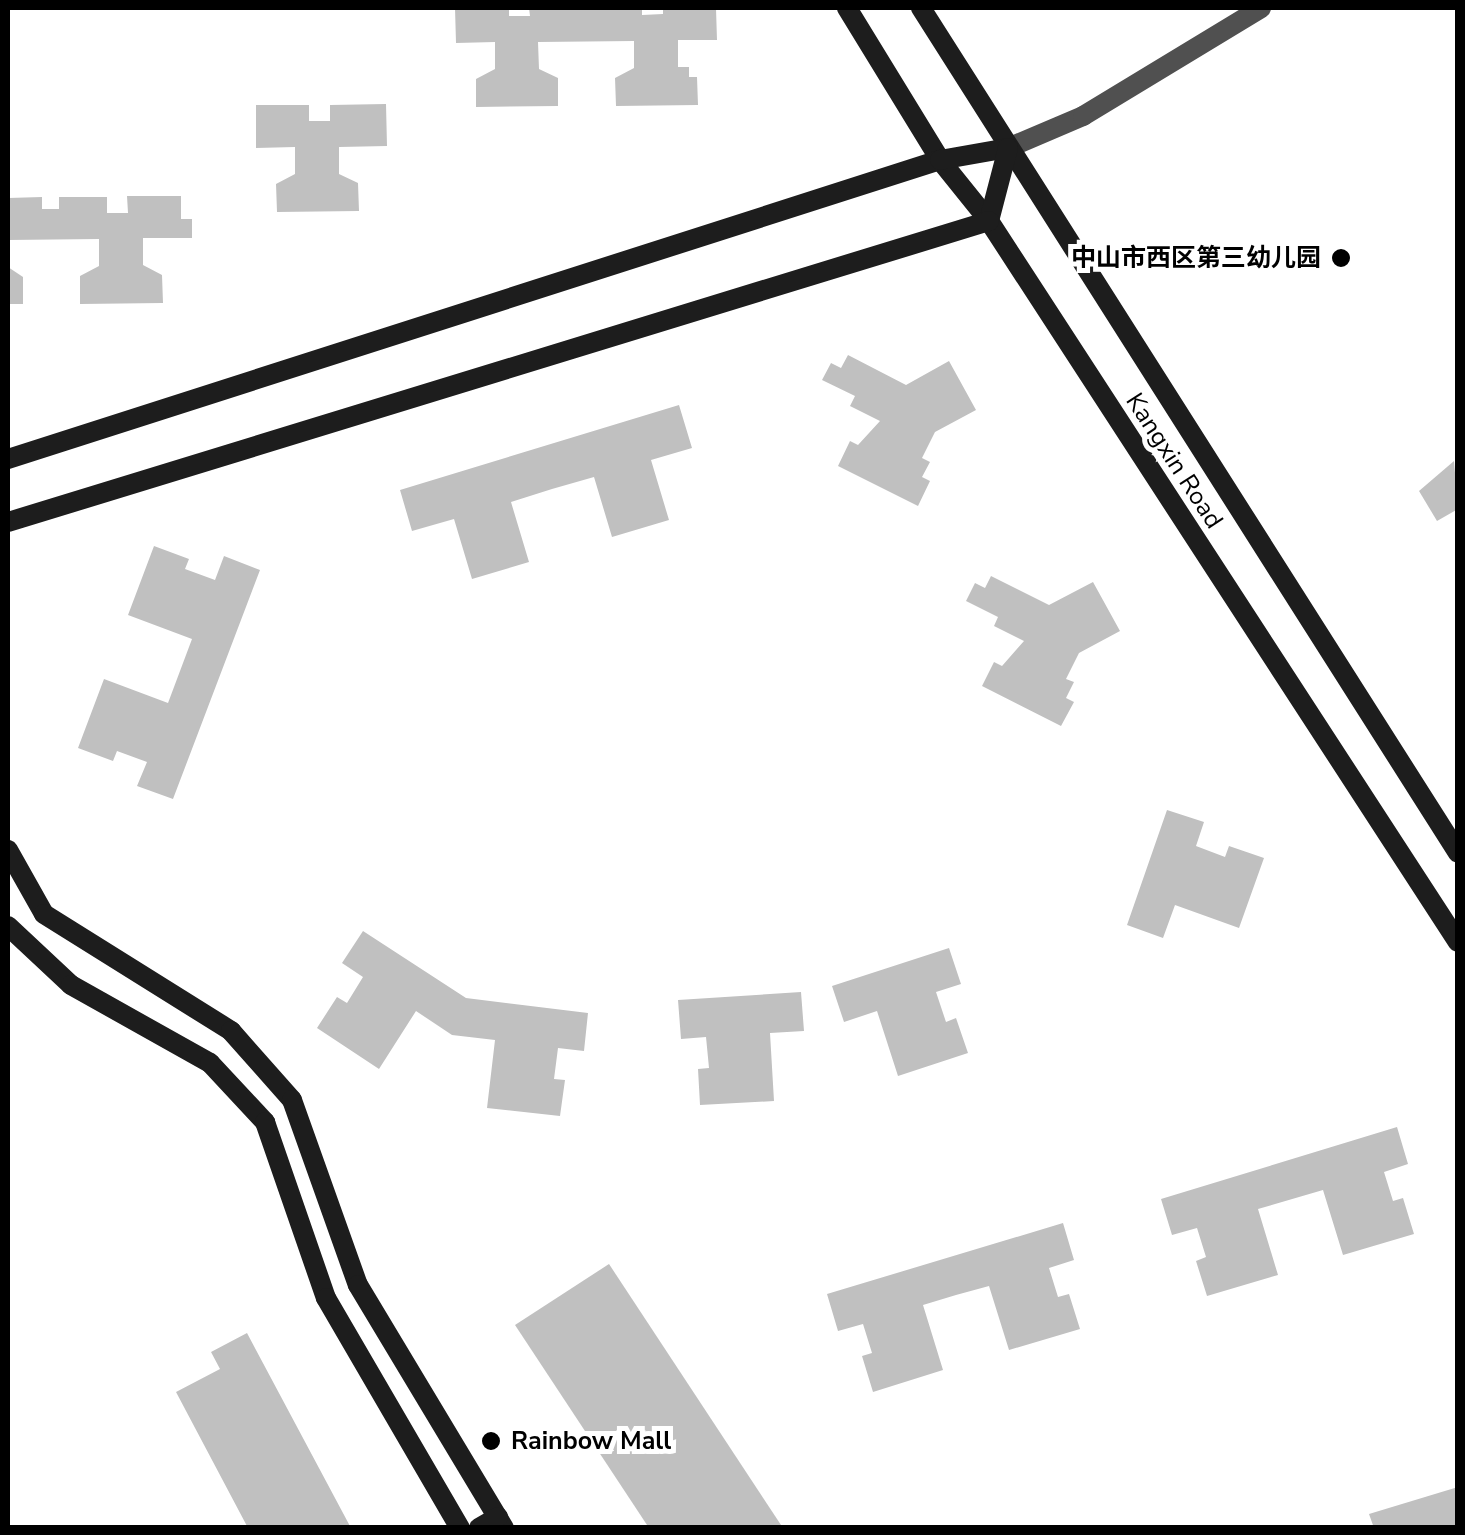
<!DOCTYPE html>
<html>
<head>
<meta charset="utf-8">
<style>
	body { margin:0 }
	#map { position:relative; width:1465px; height:1535px; overflow:hidden; background:#fff; font-family:"Nunito Sans","Noto Sans SC",sans-serif }
	div>[style] { position:absolute }
	.building>* { inset:0; background:#c0c0c0 }
	.street>* { height:20px; margin:-10px; padding:0 10px; transform-origin:10px; border-radius:10px; background:#505050 }
	.secondary>* { height:20px; margin:-10px; padding:0 10px; transform-origin:10px; border-radius:10px; background:#1d1d1d }
	.dots>* { width:28px; height:28px; translate:-50% -50%; box-sizing:border-box; border:5px solid #fff; border-radius:50% }
	span { translate:-50% -50%; white-space:nowrap; text-align:center; line-height:1.15; -webkit-text-stroke:10px #fff; paint-order:stroke }
	.poi-label { font-size:25px; color:#000; font-weight:700 }
	.right { translate:-100% -50%; text-align:right }
	.left { translate:0 -50%; text-align:left }
	.street-label { font-size:25px; color:#000 }
	.frame { position:absolute; inset:0; border:10px solid #000; pointer-events:none }
</style>
</head>
<body>
<div id="map">
	<div class="building">
		<div style="clip-path:polygon(455px 8px,509px 8px,509px 16px,530px 16px,529px 8px,642px 8px,642px 15px,663px 14px,663px 8px,716px 8px,717px 40px,678px 40px,678px 67px,689px 67px,689px 77px,697px 77px,698px 105px,616px 106px,615px 78px,634px 68px,634px 41px,538px 42px,539px 69px,558px 78px,558px 106px,476px 107px,476px 79px,495px 69px,495px 42px,456px 43px)"></div>
		<div style="clip-path:polygon(386px 104px,387px 146px,339px 147px,339px 174px,358px 183px,359px 211px,277px 212px,276px 184px,295px 174px,295px 147px,256px 148px,256px 105px,309px 105px,309px 121px,330px 121px,330px 105px)"></div>
		<div style="clip-path:polygon(127px 196px,181px 196px,181px 219px,192px 219px,192px 238px,143px 238px,143px 265px,162px 275px,163px 303px,80px 304px,80px 276px,99px 266px,99px 239px,8px 240px,8px 198px,42px 197px,42px 209px,59px 209px,59px 197px,107px 197px,107px 213px,128px 213px)"></div>
		<div style="clip-path:polygon(8px 267px,23px 277px,23px 304px,8px 304px)"></div>
		<div style="clip-path:polygon(848px 355px,906px 385px,949px 361px,976px 410px,935px 432px,922px 458px,930px 462px,922px 477px,930px 481px,918px 506px,838px 466px,850px 441px,858px 445px,880px 421px,850px 406px,855px 396px,822px 380px,831px 363px,841px 368px)"></div>
		<div style="clip-path:polygon(679px 405px,692px 448px,651px 460px,669px 520px,612px 537px,594px 477px,552px 489px,511px 502px,529px 562px,472px 579px,454px 519px,412px 531px,400px 490px)"></div>
		<div style="clip-path:polygon(1454px 461px,1458px 509px,1437px 521px,1419px 491px)"></div>
		<div style="clip-path:polygon(154px 546px,189px 559px,185px 569px,215px 580px,224px 556px,260px 570px,173px 799px,137px 786px,147px 762px,117px 751px,113px 761px,78px 748px,104px 679px,168px 703px,192px 639px,128px 615px)"></div>
		<div style="clip-path:polygon(991px 576px,1049px 605px,1093px 582px,1120px 631px,1079px 653px,1066px 679px,1074px 682px,1066px 698px,1074px 702px,1061px 726px,982px 686px,994px 662px,1002px 666px,1024px 641px,994px 626px,998px 617px,966px 601px,975px 583px,985px 588px)"></div>
		<div style="clip-path:polygon(1167px 810px,1204px 822px,1196px 846px,1225px 857px,1229px 846px,1264px 858px,1239px 928px,1175px 905px,1163px 938px,1127px 925px)"></div>
		<div style="clip-path:polygon(363px 931px,466px 998px,588px 1013px,584px 1051px,558px 1048px,554px 1079px,565px 1080px,560px 1116px,487px 1108px,495px 1040px,452px 1035px,416px 1011px,379px 1069px,317px 1028px,337px 997px,347px 1003px,363px 977px,342px 963px)"></div>
		<div style="clip-path:polygon(949px 948px,961px 984px,936px 992px,946px 1022px,956px 1018px,968px 1053px,898px 1076px,877px 1011px,844px 1022px,832px 986px)"></div>
		<div style="clip-path:polygon(801px 992px,804px 1031px,770px 1033px,774px 1101px,700px 1105px,698px 1069px,709px 1068px,706px 1037px,681px 1039px,678px 1000px)"></div>
		<div style="clip-path:polygon(1397px 1127px,1408px 1164px,1384px 1172px,1393px 1201px,1403px 1198px,1414px 1234px,1343px 1255px,1323px 1190px,1258px 1209px,1278px 1275px,1207px 1296px,1196px 1261px,1206px 1257px,1197px 1228px,1172px 1235px,1161px 1199px)"></div>
		<div style="clip-path:polygon(1063px 1223px,1074px 1260px,1049px 1268px,1058px 1297px,1069px 1294px,1080px 1329px,1009px 1350px,989px 1286px,956px 1295px,923px 1305px,943px 1370px,873px 1392px,862px 1356px,872px 1353px,863px 1324px,838px 1331px,827px 1294px)"></div>
		<div style="clip-path:polygon(609px 1264px,783px 1528px,649px 1528px,515px 1325px)"></div>
		<div style="clip-path:polygon(247px 1333px,351px 1528px,248px 1528px,176px 1392px,220px 1369px,211px 1352px)"></div>
		<div style="clip-path:polygon(1458px 1487px,1458px 1528px,1374px 1528px,1369px 1514px)"></div>
	</div>
	<div class="street">
		<div style="left:1008px;top:148px;width:82px;rotate:-23.1deg"></div>
		<div style="left:1083px;top:116px;width:208px;rotate:-31.2deg"></div>
	</div>
	<div class="secondary">
		<div style="left:847px;top:8px;width:178px;rotate:58.5deg"></div>
		<div style="left:940px;top:160px;width:78px;rotate:51.2deg"></div>
		<div style="left:989px;top:221px;width:860px;rotate:56.96deg"></div>
		<div style="left:921px;top:8px;width:1001px;rotate:57.56deg"></div>
		<div style="left:8px;top:459px;width:979px;rotate:-17.79deg"></div>
		<div style="left:940px;top:160px;width:69px;rotate:-10deg"></div>
		<div style="left:1008px;top:148px;width:75px;rotate:104.6deg"></div>
		<div style="left:989px;top:221px;width:1026px;rotate:162.94deg"></div>
		<div style="left:8px;top:850px;width:73px;rotate:60.6deg"></div>
		<div style="left:44px;top:914px;width:221px;rotate:32deg"></div>
		<div style="left:231px;top:1031px;width:92px;rotate:48.5deg"></div>
		<div style="left:292px;top:1100px;width:196px;rotate:70.4deg"></div>
		<div style="left:358px;top:1285px;width:283px;rotate:59deg"></div>
		<div style="left:8px;top:926px;width:86px;rotate:43.1deg"></div>
		<div style="left:71px;top:985px;width:159px;rotate:29.3deg"></div>
		<div style="left:210px;top:1063px;width:81px;rotate:47deg"></div>
		<div style="left:265px;top:1122px;width:186px;rotate:70.9deg"></div>
		<div style="left:326px;top:1298px;width:266px;rotate:59.8deg"></div>
		<div style="left:479px;top:1528px;width:22px;rotate:-30deg"></div>
	</div>
	<div class="dots">
		<div style="left:1341px;top:258px;background:#000"></div>
		<div style="left:491px;top:1441px;background:#000"></div>
	</div>
	<div class="poi-label">
		<span class="right" style="left:1321px;top:258px">中山市西区第三幼儿园</span>
		<span class="left" style="left:511px;top:1441px">Rainbow Mall</span>
	</div>
	<div class="street-label">
		<span style="left:1174px;top:461px;rotate:57deg">Kangxin Road</span>
	</div>
	<div class="frame"></div>
</div>
</body>
</html>
